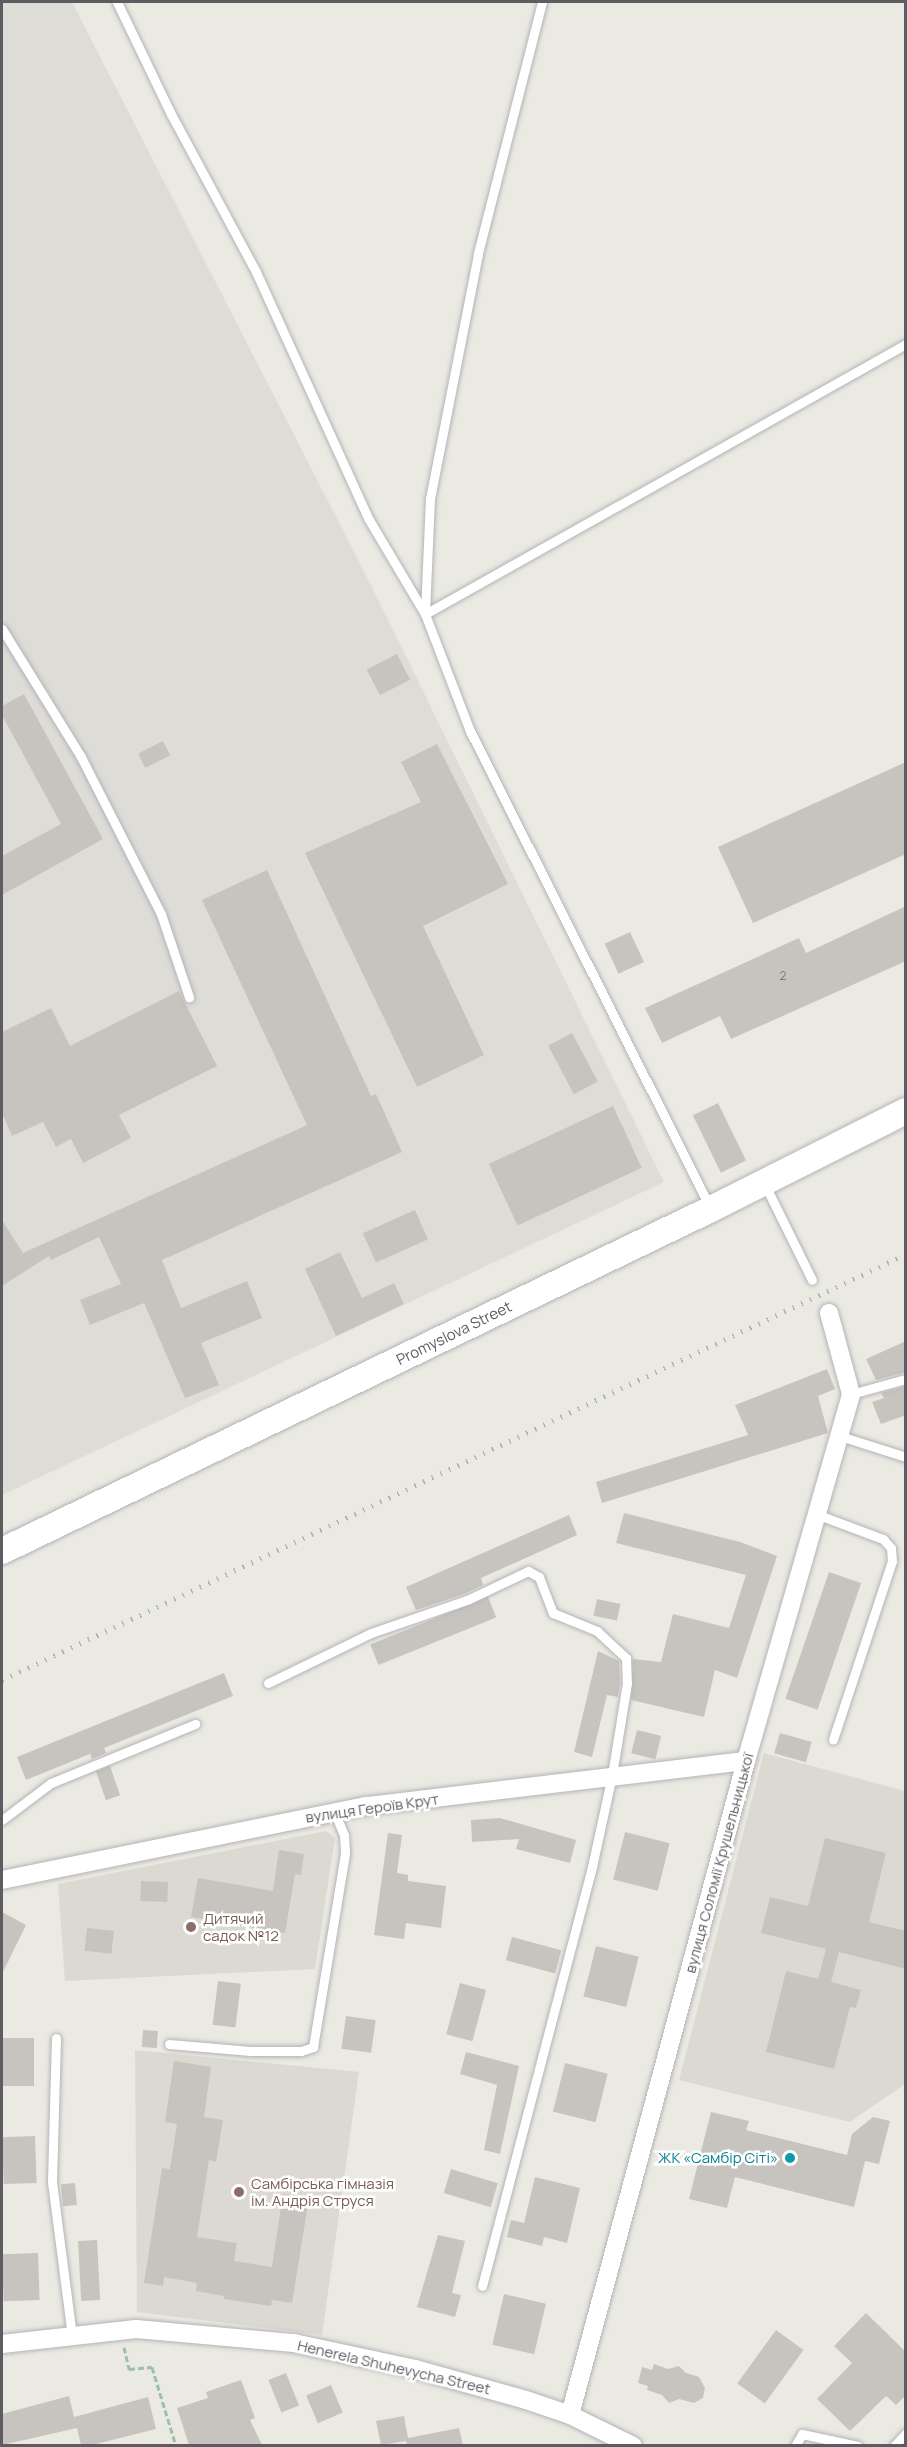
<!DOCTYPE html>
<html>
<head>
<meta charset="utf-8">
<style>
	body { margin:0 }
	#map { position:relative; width:907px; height:2447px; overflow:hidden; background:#ebeae2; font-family:Manrope,sans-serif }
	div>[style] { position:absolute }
	.industrial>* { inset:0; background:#dddcd7 }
	.education>* { inset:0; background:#dbd9d1 }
	.building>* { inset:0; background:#c7c4bf; transform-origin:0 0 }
	.path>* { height:3px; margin-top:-1.5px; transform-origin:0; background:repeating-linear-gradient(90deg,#9cc0aa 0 6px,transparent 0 9px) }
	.roads { filter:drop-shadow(0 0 2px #b3b4b8) drop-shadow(0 0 2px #b3b4b8) }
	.lane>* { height:9px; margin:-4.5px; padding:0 4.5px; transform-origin:4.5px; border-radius:4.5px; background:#fff }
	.street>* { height:18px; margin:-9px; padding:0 9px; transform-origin:9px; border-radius:9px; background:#fff }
	.secondary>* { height:26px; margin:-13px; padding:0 13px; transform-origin:13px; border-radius:13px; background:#fff }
	.rail>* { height:4.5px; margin-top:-2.25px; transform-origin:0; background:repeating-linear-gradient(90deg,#b2b3b3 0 1.5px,transparent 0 9.5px) }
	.dots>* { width:16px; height:16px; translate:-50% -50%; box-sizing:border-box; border:3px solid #fff; border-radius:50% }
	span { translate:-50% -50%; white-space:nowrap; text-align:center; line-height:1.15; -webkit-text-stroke:5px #fff; paint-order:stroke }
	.number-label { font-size:12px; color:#767778 }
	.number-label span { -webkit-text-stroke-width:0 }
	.street-label { font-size:15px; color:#5b5d61 }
	.education-label { font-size:15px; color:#785e54 }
	.left { translate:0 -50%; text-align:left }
	.culture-label { font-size:15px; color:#0d838f }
	.right { translate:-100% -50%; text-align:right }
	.frame { position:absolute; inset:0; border:3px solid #5b5d61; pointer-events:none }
</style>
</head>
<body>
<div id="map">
	<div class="industrial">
		<div style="clip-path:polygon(2px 2px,72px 2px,370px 583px,664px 1182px,2px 1495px)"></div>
	</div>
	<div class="education">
		<div style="clip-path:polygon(764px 1753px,905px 1791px,905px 2084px,850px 2122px,679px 2080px)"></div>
		<div style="clip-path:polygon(326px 1831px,335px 1838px,315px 1969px,65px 1981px,58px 1884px)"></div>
		<div style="clip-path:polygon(135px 2050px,359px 2072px,322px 2335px,137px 2312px)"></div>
	</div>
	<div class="building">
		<div style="left:397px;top:654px;width:29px;height:34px;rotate:63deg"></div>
		<div style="clip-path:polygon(24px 694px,103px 839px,2px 895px,2px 856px,61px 824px,2px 715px,2px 706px)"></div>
		<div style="left:163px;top:741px;width:16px;height:28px;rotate:63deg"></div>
		<div style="clip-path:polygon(437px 744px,508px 884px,423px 926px,484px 1055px,417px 1087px,305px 853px,421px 802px,401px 762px)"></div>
		<div style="clip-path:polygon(906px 762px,906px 854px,753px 923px,718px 847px)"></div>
		<div style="clip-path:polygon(267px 870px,371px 1096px,376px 1094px,402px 1152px,162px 1260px,181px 1308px,247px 1281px,262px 1318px,201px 1343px,219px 1385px,185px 1398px,144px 1303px,90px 1325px,80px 1300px,121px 1284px,99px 1237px,51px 1260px,49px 1256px,2px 1286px,2px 1220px,23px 1253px,307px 1125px,202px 900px)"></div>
		<div style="clip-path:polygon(906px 906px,906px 961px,731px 1039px,720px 1016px,662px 1043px,645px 1008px,799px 938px,806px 953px)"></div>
		<div style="left:630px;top:932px;width:33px;height:28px;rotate:65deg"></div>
		<div style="clip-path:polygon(179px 991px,217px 1066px,119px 1115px,131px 1138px,83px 1163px,71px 1139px,56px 1147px,43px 1122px,12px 1136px,2px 1113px,2px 1032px,51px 1008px,70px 1046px)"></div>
		<div style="left:572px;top:1033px;width:55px;height:27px;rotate:62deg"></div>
		<div style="left:718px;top:1103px;width:64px;height:28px;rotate:64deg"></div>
		<div style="left:613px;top:1106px;width:68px;height:137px;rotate:65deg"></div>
		<div style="left:415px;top:1210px;width:32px;height:57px;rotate:66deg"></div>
		<div style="clip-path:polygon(340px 1252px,362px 1298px,394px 1283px,404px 1304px,336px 1336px,305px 1269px)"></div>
		<div style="clip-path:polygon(906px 1341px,906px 1372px,876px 1380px,866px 1359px)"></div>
		<div style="clip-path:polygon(827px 1369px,835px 1389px,818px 1396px,828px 1433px,602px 1503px,596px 1482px,748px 1435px,735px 1405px)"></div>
		<div style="clip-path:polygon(906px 1386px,906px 1415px,881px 1424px,872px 1402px,884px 1398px,881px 1393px)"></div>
		<div style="clip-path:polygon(624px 1513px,740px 1542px,777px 1556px,737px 1678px,715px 1670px,704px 1717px,631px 1700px,633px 1659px,661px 1662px,673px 1614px,729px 1628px,746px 1575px,616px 1543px)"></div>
		<div style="clip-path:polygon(569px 1515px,577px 1535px,481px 1578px,483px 1585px,464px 1594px,416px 1610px,406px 1587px)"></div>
		<div style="left:829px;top:1572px;width:34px;height:134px;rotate:19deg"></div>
		<div style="left:488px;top:1597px;width:22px;height:127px;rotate:68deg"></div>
		<div style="left:597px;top:1599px;width:24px;height:17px;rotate:12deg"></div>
		<div style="clip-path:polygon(598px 1651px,619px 1661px,620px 1683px,618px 1697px,607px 1695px,592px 1757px,574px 1752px)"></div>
		<div style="clip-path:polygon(224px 1673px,233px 1696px,104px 1748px,106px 1753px,92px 1759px,90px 1754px,26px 1780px,17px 1757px)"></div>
		<div style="left:637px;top:1730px;width:25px;height:24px;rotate:14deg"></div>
		<div style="left:780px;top:1733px;width:33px;height:21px;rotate:16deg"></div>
		<div style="left:110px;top:1766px;width:31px;height:15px;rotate:71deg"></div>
		<div style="clip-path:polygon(500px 1818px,576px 1840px,570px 1863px,516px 1849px,519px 1839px,472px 1842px,471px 1820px)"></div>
		<div style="left:625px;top:1832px;width:46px;height:49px;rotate:14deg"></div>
		<div style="clip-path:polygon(388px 1833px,402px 1835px,397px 1873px,408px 1875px,408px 1881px,446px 1886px,441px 1928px,406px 1923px,404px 1939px,374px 1935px)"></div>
		<div style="clip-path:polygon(825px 1838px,886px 1853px,869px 1922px,906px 1931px,906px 1969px,839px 1952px,831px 1982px,861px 1990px,856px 2008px,850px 2007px,834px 2069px,766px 2052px,786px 1971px,818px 1979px,826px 1949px,761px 1933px,770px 1897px,808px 1906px)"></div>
		<div style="clip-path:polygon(279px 1850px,304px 1854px,301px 1875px,295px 1874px,285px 1933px,191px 1917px,198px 1878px,273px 1891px)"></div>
		<div style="left:141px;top:1881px;width:27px;height:20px;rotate:2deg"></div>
		<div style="clip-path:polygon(2px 1912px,26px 1925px,2px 1974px)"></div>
		<div style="left:87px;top:1928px;width:27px;height:23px;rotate:6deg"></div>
		<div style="left:512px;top:1937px;width:51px;height:24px;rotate:15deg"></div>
		<div style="left:596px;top:1946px;width:44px;height:52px;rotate:14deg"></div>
		<div style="left:218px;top:1981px;width:23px;height:44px;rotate:7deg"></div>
		<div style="left:460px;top:1983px;width:27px;height:53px;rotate:15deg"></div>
		<div style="left:346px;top:2016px;width:30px;height:33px;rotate:8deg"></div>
		<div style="left:143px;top:2030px;width:15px;height:17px;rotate:4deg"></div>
		<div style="left:2px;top:2038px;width:32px;height:48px"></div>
		<div style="clip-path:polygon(466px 2052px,519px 2066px,500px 2154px,484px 2150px,497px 2085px,460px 2074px)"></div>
		<div style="clip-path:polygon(174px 2061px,211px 2067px,204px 2117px,223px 2120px,216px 2162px,209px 2160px,197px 2237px,237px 2243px,234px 2261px,272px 2267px,283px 2194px,309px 2198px,292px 2303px,272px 2300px,271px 2306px,224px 2299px,224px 2296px,196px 2291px,197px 2283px,164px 2277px,163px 2286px,144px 2283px,162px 2168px,170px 2169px,177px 2124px,165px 2122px)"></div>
		<div style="left:565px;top:2063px;width:44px;height:50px;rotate:14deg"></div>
		<div style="clip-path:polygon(711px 2112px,749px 2121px,746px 2130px,847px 2155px,852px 2134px,873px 2117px,890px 2121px,879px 2164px,865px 2161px,854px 2207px,735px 2177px,727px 2208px,689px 2199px)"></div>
		<div style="left:35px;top:2136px;width:47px;height:33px;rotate:88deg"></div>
		<div style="left:451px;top:2169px;width:49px;height:25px;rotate:17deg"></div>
		<div style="clip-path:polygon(535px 2177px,580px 2188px,567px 2243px,544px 2237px,542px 2246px,507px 2237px,511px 2220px,524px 2223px)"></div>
		<div style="left:75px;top:2183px;width:22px;height:14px;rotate:85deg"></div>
		<div style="clip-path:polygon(438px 2235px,465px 2241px,452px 2293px,461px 2295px,455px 2317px,417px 2307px)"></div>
		<div style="left:97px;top:2240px;width:60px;height:19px;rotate:87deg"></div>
		<div style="left:38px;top:2253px;width:47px;height:36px;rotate:88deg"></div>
		<div style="left:504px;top:2294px;width:43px;height:52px;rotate:13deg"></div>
		<div style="clip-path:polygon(866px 2313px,906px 2352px,906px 2395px,896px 2405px,886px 2396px,850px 2431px,817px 2399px,852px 2363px,834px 2346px)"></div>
		<div style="left:776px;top:2330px;width:34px;height:66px;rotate:36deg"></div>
		<div style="clip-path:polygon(654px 2364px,668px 2369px,679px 2366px,686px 2373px,699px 2377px,705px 2388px,703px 2398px,694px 2403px,679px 2399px,669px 2403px,662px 2395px,647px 2390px,648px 2386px,638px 2383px,642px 2367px,652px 2370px)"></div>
		<div style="left:286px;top:2373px;width:35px;height:19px;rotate:68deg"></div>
		<div style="clip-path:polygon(241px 2380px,255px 2418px,250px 2420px,262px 2445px,189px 2445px,177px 2408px,208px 2398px,206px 2392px)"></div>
		<div style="left:331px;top:2385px;width:30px;height:27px;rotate:67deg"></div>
		<div style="clip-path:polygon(69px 2396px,74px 2417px,148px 2397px,156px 2429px,92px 2445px,81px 2445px,77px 2428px,2px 2445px,2px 2414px)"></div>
		<div style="clip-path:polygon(404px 2416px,408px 2438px,459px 2428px,463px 2445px,407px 2445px,406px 2441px,381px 2445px,376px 2421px)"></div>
	</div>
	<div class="path">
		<div style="left:124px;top:2347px;width:23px;rotate:77deg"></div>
		<div style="left:129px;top:2369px;width:23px;rotate:-5deg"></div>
		<div style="left:152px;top:2367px;width:83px;rotate:73.1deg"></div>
	</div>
	<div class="roads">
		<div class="lane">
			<div style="left:117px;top:2px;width:124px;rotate:64.3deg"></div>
			<div style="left:171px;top:114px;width:179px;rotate:61.7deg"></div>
			<div style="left:256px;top:272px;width:270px;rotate:65.5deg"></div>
			<div style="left:368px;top:518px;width:112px;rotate:59.3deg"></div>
			<div style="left:425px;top:614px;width:552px;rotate:-29.31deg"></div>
			<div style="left:542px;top:2px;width:260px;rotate:104.3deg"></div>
			<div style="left:478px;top:254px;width:249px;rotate:101.1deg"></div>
			<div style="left:430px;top:498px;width:116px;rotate:92.5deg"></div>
			<div style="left:425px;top:614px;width:125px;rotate:69deg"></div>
			<div style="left:470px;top:731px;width:533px;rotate:63.24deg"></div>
			<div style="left:2px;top:629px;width:150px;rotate:58.3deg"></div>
			<div style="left:81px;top:757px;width:176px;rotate:63deg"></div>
			<div style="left:161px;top:914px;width:88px;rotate:71.4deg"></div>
			<div style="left:764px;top:1183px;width:108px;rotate:63.7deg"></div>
			<div style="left:851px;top:1394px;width:57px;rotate:-15.3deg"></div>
			<div style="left:837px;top:1435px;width:72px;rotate:17.7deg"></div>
			<div style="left:816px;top:1514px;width:72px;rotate:20.5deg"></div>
			<div style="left:883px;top:1539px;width:12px;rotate:48deg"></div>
			<div style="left:891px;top:1548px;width:13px;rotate:86deg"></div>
			<div style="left:892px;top:1561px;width:188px;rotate:108.3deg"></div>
			<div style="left:268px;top:1683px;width:114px;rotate:-25.9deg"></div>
			<div style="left:371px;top:1633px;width:102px;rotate:-19deg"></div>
			<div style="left:467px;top:1600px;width:68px;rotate:-25.4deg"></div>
			<div style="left:528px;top:1571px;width:13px;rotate:29deg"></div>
			<div style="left:539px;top:1577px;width:39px;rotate:69deg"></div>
			<div style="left:553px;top:1613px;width:48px;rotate:22.2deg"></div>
			<div style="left:597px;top:1631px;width:40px;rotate:43deg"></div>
			<div style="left:626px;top:1658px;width:25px;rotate:88deg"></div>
			<div style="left:627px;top:1683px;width:93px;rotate:99.3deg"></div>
			<div style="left:612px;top:1775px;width:94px;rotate:102.3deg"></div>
			<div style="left:592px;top:1867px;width:433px;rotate:104.7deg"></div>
			<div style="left:2px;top:1820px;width:61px;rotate:-37.1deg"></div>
			<div style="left:51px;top:1783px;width:156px;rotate:-22.3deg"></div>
			<div style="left:56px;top:2038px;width:144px;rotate:91.6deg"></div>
			<div style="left:52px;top:2182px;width:154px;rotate:82.6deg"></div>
			<div style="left:169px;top:2044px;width:82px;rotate:4.9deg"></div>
			<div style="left:251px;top:2051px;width:50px"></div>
			<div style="left:301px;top:2051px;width:13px;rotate:-18deg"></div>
			<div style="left:313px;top:2047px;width:197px;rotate:-80.6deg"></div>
			<div style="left:345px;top:1853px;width:18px;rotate:-93deg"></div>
			<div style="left:344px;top:1835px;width:26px;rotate:-113deg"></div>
			<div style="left:795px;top:2446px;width:14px;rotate:-60deg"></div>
			<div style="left:802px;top:2434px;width:57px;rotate:12.1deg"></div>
			<div style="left:894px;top:2446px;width:18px;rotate:-47deg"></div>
		</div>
		<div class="street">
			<div style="left:2px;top:1880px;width:372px;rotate:-11.5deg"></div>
			<div style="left:367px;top:1806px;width:382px;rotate:-6.8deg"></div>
			<div style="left:2px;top:2344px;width:135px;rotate:-6.4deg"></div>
			<div style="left:136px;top:2329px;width:159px;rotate:5.1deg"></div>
			<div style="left:294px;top:2343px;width:124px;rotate:12.1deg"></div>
			<div style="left:415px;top:2369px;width:115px;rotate:15.6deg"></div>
			<div style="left:526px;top:2400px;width:46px;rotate:18.8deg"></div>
			<div style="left:570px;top:2415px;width:70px;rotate:26.2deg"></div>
			<div style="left:570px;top:2415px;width:677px;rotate:-74.94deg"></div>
			<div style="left:746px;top:1761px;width:382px;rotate:-74deg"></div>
			<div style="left:851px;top:1394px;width:84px;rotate:-105.2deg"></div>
		</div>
		<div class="secondary">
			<div style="left:2px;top:1551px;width:787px;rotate:-25.75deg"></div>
			<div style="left:711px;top:1209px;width:218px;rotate:-26.7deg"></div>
		</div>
	</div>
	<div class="rail">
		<div style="left:2px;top:1680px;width:999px;rotate:-25.23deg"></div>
	</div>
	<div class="dots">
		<div style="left:191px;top:1927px;background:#8d6e63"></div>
		<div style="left:790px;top:2158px;background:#0f9aa8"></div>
		<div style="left:239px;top:2192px;background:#8d6e63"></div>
	</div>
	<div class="number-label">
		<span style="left:783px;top:976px">2</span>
	</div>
	<div class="street-label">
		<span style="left:454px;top:1333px;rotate:-26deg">Promyslova Street</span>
		<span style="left:372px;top:1808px;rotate:-8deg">вулиця Героїв Крут</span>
		<span style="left:719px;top:1863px;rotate:-75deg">вулиця Соломії Крушельницької</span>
		<span style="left:394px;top:2367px;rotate:13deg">Henerela Shuhevycha Street</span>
	</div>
	<div class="education-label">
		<span class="left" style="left:203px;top:1927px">Дитячий<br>садок №12</span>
		<span class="left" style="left:251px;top:2192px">Самбірська гімназія<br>ім. Андрія Струся</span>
	</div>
	<div class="culture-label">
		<span class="right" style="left:778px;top:2158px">ЖК «Самбір Сіті»</span>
	</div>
	<div class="frame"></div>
</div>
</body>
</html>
